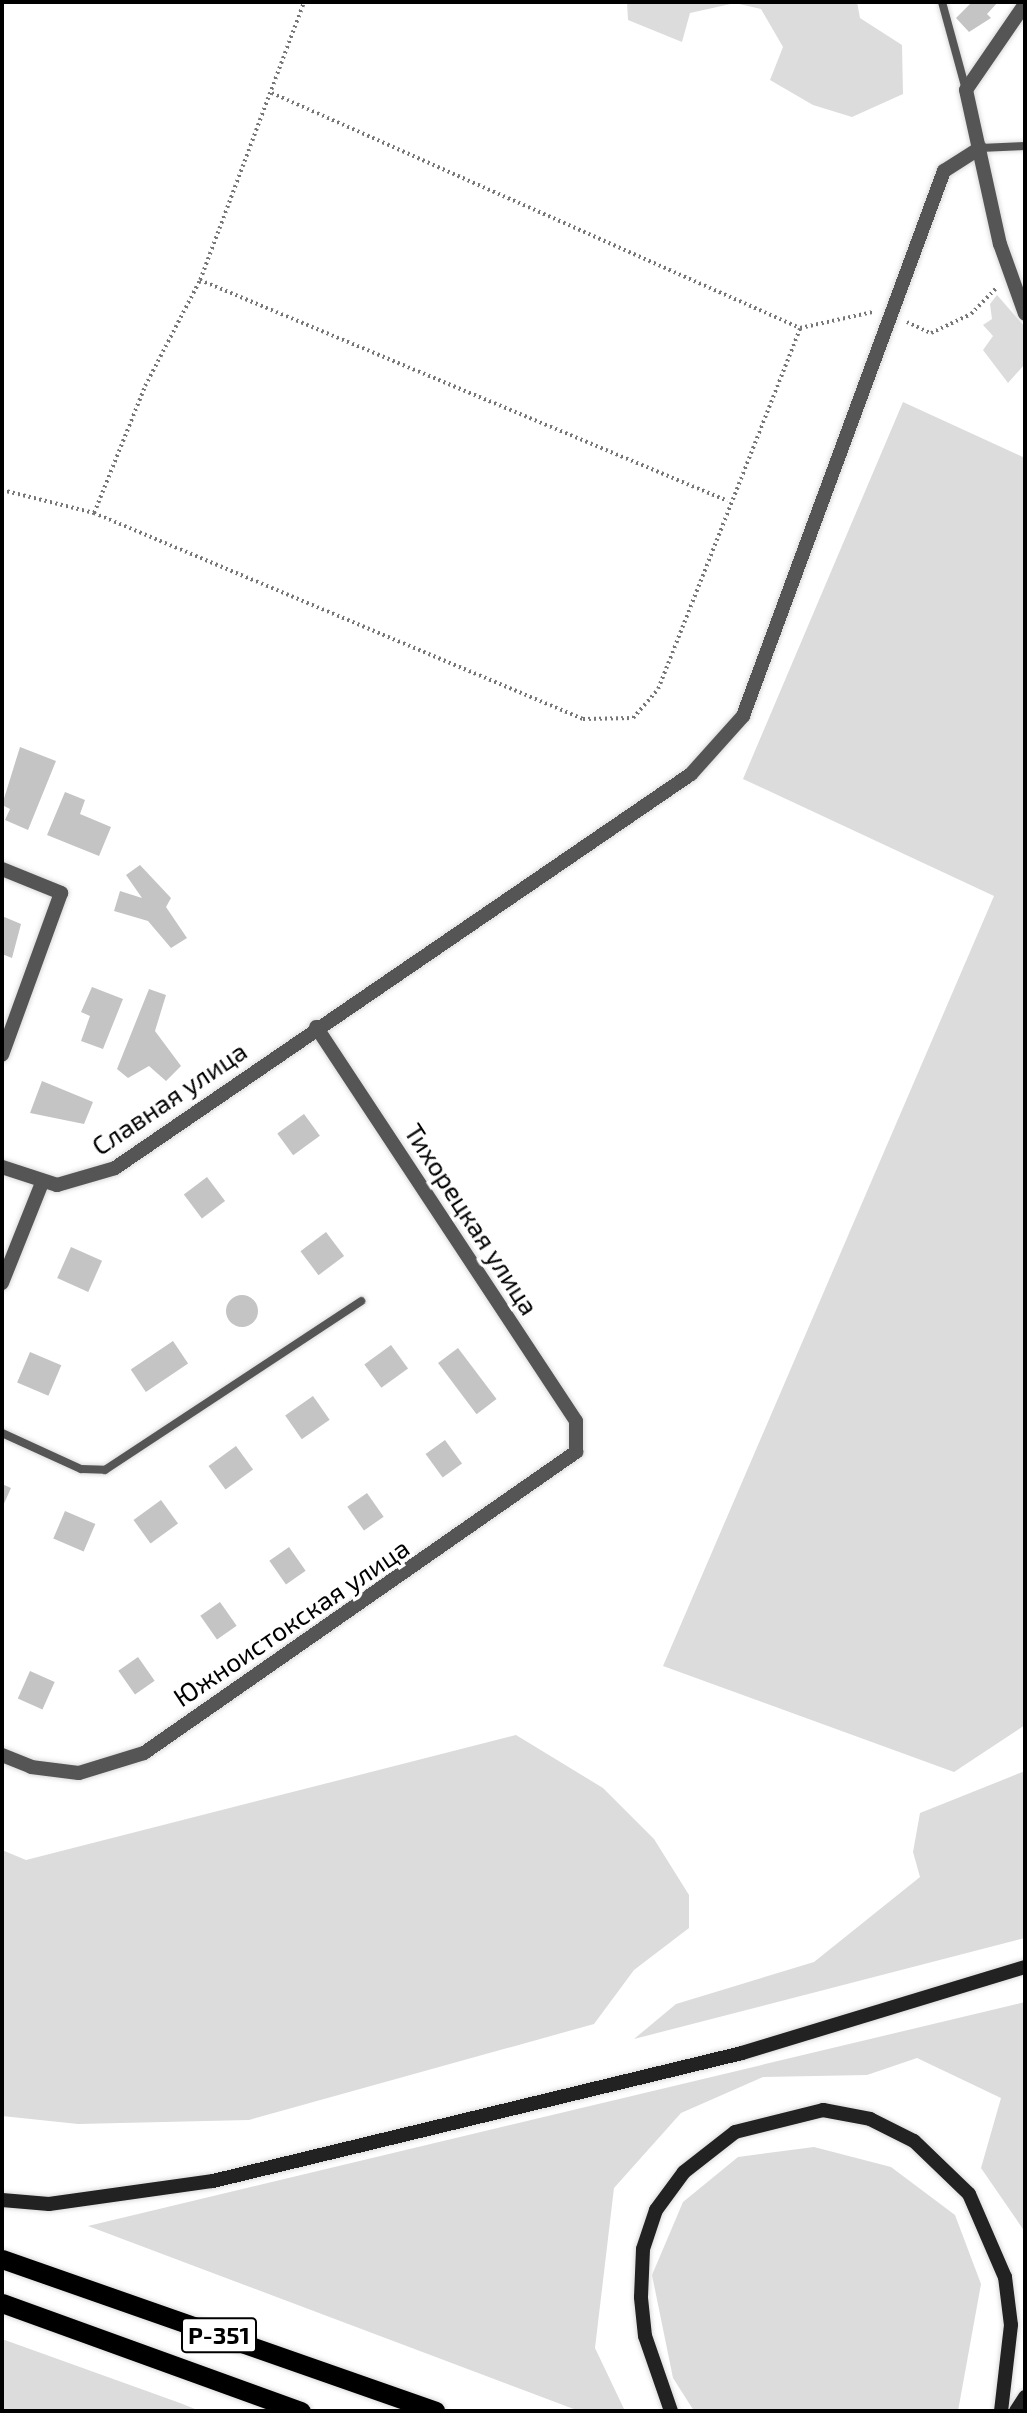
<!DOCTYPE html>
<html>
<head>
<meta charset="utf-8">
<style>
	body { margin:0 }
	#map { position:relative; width:1027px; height:2413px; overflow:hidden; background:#fff; font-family:"Exo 2",sans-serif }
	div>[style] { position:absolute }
	.green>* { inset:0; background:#dcdcdc }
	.building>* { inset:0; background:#c4c4c4; transform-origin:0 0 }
	.round { border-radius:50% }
	.path>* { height:3.5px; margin-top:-1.75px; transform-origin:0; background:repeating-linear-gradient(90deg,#777 0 2px,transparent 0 5.5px) }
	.roads { filter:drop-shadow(0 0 2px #dbdbdb) drop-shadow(0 0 2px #dbdbdb) }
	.service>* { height:8px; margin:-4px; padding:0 4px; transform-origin:4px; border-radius:4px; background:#555 }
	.minor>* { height:14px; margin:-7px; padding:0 7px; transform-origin:7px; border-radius:7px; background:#555 }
	.secondary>* { height:14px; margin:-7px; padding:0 7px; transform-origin:7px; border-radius:7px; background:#222 }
	.trunk>* { height:19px; margin:-9.5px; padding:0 9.5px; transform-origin:9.5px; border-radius:9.5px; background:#000 }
	span { translate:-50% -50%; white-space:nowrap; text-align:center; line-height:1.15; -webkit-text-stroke:7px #fff; paint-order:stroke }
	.shield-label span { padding:2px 5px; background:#fff; border:2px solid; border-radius:5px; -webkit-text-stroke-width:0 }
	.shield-label { font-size:24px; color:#000; font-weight:700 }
	.street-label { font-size:26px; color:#000 }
	.frame { position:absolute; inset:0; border:4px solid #000; pointer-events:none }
</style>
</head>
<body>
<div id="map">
	<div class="green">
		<div style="clip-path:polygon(627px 2px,857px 2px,860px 18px,902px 45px,903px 94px,852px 117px,813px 105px,770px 80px,783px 47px,761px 9px,735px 3px,690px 13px,682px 42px,628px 20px)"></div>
		<div style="clip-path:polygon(997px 295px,1025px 327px,1025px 364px,1008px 383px,983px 350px,993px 336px,983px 325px,992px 319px,990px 304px)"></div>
		<div style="clip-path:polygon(903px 402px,1025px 458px,1025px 1725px,954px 1772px,663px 1666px,994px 896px,743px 779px)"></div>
		<div style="clip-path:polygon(516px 1735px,603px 1788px,654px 1839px,689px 1895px,689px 1928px,634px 1970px,594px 2024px,249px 2120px,78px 2124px,2px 2116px,2px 1850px,26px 1860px)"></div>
		<div style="clip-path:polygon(1025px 1771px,1025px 1938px,634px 2039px,676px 2004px,814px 1962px,920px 1877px,913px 1852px,920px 1813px)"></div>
		<div style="clip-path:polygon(1025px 2002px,1025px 2232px,981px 2168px,1001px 2098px,917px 2058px,867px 2075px,763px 2077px,681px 2113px,614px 2188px,595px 2348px,625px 2411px,579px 2411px,88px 2226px)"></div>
		<div style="clip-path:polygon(814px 2147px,891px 2167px,955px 2215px,981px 2284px,958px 2411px,694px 2411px,673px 2378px,652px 2275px,683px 2202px,738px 2157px)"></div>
		<div style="clip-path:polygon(2px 2339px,180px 2403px,200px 2411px,3px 2411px)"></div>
	</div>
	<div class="building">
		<div style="clip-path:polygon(972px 2px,998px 2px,987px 14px,991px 18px,969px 32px,956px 18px)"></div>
		<div style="clip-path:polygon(20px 747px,56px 761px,28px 830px,5px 820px,10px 809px,2px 805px)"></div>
		<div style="clip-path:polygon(65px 792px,85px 800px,80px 814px,111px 827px,99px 856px,47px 835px)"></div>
		<div style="clip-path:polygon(140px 865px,171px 898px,166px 907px,187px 938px,171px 948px,148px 921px,114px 911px,120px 891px,142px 898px,126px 875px)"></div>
		<div style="clip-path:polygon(2px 916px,21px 924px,12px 958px,2px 954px)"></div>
		<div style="clip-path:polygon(92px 987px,123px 999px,103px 1049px,81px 1041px,90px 1016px,81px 1012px)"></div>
		<div style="clip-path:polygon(149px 989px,166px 995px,155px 1031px,181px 1066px,166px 1081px,149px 1066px,128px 1078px,117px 1069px)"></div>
		<div style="clip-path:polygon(42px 1081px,93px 1102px,84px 1124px,30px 1113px)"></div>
		<div style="left:304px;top:1114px;width:27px;height:33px;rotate:54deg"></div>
		<div style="left:207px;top:1177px;width:30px;height:29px;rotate:53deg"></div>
		<div style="left:326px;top:1232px;width:30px;height:32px;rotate:53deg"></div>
		<div style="left:71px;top:1247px;width:34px;height:34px;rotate:24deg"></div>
		<div class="round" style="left:226px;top:1295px;width:32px;height:32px"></div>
		<div style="left:173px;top:1341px;width:27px;height:51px;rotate:56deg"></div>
		<div style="left:391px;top:1345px;width:29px;height:33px;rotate:54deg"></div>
		<div style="left:458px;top:1348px;width:64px;height:25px;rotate:53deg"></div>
		<div style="left:30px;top:1352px;width:34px;height:33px;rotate:23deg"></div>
		<div style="left:313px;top:1396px;width:29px;height:34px;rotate:55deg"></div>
		<div style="left:445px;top:1440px;width:29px;height:24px;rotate:54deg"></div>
		<div style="left:236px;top:1446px;width:29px;height:34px;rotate:54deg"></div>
		<div style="clip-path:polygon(2px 1484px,11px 1488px,2px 1508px)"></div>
		<div style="left:367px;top:1493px;width:29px;height:24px;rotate:55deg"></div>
		<div style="left:161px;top:1500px;width:29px;height:34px;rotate:54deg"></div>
		<div style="left:65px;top:1511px;width:33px;height:30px;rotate:23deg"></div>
		<div style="left:289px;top:1547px;width:29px;height:24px;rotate:55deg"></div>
		<div style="left:220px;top:1602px;width:29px;height:24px;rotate:55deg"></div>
		<div style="left:138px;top:1657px;width:29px;height:24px;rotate:55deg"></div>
		<div style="left:30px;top:1671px;width:27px;height:30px;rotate:24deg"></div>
	</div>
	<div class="path">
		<div style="left:272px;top:93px;width:578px;rotate:23.99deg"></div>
		<div style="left:800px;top:328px;width:75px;rotate:-12.4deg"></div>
		<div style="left:200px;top:280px;width:572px;rotate:22.71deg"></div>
		<div style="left:907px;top:322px;width:26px;rotate:25deg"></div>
		<div style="left:931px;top:333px;width:44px;rotate:-25.4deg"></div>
		<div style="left:971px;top:314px;width:36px;rotate:-46deg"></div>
		<div style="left:2px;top:490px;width:95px;rotate:14deg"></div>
		<div style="left:94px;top:513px;width:531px;rotate:22.84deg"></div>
		<div style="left:583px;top:719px;width:50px;rotate:-1.1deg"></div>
		<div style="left:633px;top:718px;width:38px;rotate:-49deg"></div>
		<div style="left:658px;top:689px;width:388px;rotate:-68.5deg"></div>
		<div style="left:94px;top:513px;width:137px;rotate:-68.1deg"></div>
		<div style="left:145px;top:386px;width:119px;rotate:-62.6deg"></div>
		<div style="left:200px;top:280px;width:297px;rotate:-69.5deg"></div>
	</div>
	<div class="roads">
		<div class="service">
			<div style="left:942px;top:2px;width:91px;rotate:74.7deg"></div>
			<div style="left:980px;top:148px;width:45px;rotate:-2.5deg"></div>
			<div style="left:2px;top:1433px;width:87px;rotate:24.5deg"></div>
			<div style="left:81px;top:1469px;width:24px;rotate:2deg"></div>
			<div style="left:105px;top:1470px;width:307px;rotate:-33.4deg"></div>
		</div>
		<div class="minor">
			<div style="left:1025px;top:4px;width:104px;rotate:124.5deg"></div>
			<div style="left:966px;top:90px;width:158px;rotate:77.6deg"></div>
			<div style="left:1000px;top:244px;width:74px;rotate:70.3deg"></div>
			<div style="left:2px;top:869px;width:64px;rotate:22.1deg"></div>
			<div style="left:61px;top:893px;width:172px;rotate:110deg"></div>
			<div style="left:2px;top:1167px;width:58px;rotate:18.1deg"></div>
			<div style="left:57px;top:1185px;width:60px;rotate:-16.3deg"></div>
			<div style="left:115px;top:1168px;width:698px;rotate:-34.37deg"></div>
			<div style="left:691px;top:774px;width:78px;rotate:-48.1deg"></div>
			<div style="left:743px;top:716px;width:581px;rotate:-69.76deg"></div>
			<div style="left:944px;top:171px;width:43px;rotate:-32.6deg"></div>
			<div style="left:2px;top:1283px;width:108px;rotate:-68.2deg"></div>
			<div style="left:2px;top:1755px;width:31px;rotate:22deg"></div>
			<div style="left:31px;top:1767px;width:48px;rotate:7.1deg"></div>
			<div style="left:79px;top:1773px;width:68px;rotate:-17.1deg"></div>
			<div style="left:144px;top:1753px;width:527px;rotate:-34.87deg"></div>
			<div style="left:576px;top:1452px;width:31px;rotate:-90deg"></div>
			<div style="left:576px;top:1421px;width:472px;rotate:-123.4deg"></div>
		</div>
		<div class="secondary">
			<div style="left:2px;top:2200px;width:47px;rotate:4.9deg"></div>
			<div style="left:49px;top:2204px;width:166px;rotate:-8deg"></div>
			<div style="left:213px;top:2181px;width:544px;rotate:-13.6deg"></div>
			<div style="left:742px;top:2053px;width:296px;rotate:-16.9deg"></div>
			<div style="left:671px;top:2411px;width:79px;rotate:-109.1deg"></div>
			<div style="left:645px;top:2336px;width:39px;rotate:-96deg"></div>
			<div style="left:641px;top:2297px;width:48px;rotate:-87.6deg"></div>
			<div style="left:643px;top:2249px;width:41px;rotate:-71.6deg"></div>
			<div style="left:656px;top:2210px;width:47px;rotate:-53.6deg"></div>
			<div style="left:684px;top:2172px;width:65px;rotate:-38.1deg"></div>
			<div style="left:735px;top:2132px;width:91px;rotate:-14deg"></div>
			<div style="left:823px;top:2110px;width:48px;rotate:10.8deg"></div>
			<div style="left:870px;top:2119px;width:49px;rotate:26.6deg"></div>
			<div style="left:914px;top:2141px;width:76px;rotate:43.9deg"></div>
			<div style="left:969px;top:2194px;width:90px;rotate:66.6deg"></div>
			<div style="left:1005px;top:2277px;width:48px;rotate:82.9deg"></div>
			<div style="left:1011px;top:2325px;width:87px;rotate:96.6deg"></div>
			<div style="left:1016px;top:2411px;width:17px;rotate:-57deg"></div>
		</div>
		<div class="trunk">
			<div style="left:2px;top:2259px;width:459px;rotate:19.3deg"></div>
			<div style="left:2px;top:2303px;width:318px;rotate:19.9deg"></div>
		</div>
	</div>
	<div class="shield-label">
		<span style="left:219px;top:2335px">Р-351</span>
	</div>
	<div class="street-label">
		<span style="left:169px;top:1098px;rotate:-34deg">Славная улица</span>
		<span style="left:472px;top:1219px;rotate:57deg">Тихорецкая улица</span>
		<span style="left:291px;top:1622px;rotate:-34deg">Южноистокская улица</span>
	</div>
	<div class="frame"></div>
</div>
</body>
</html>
